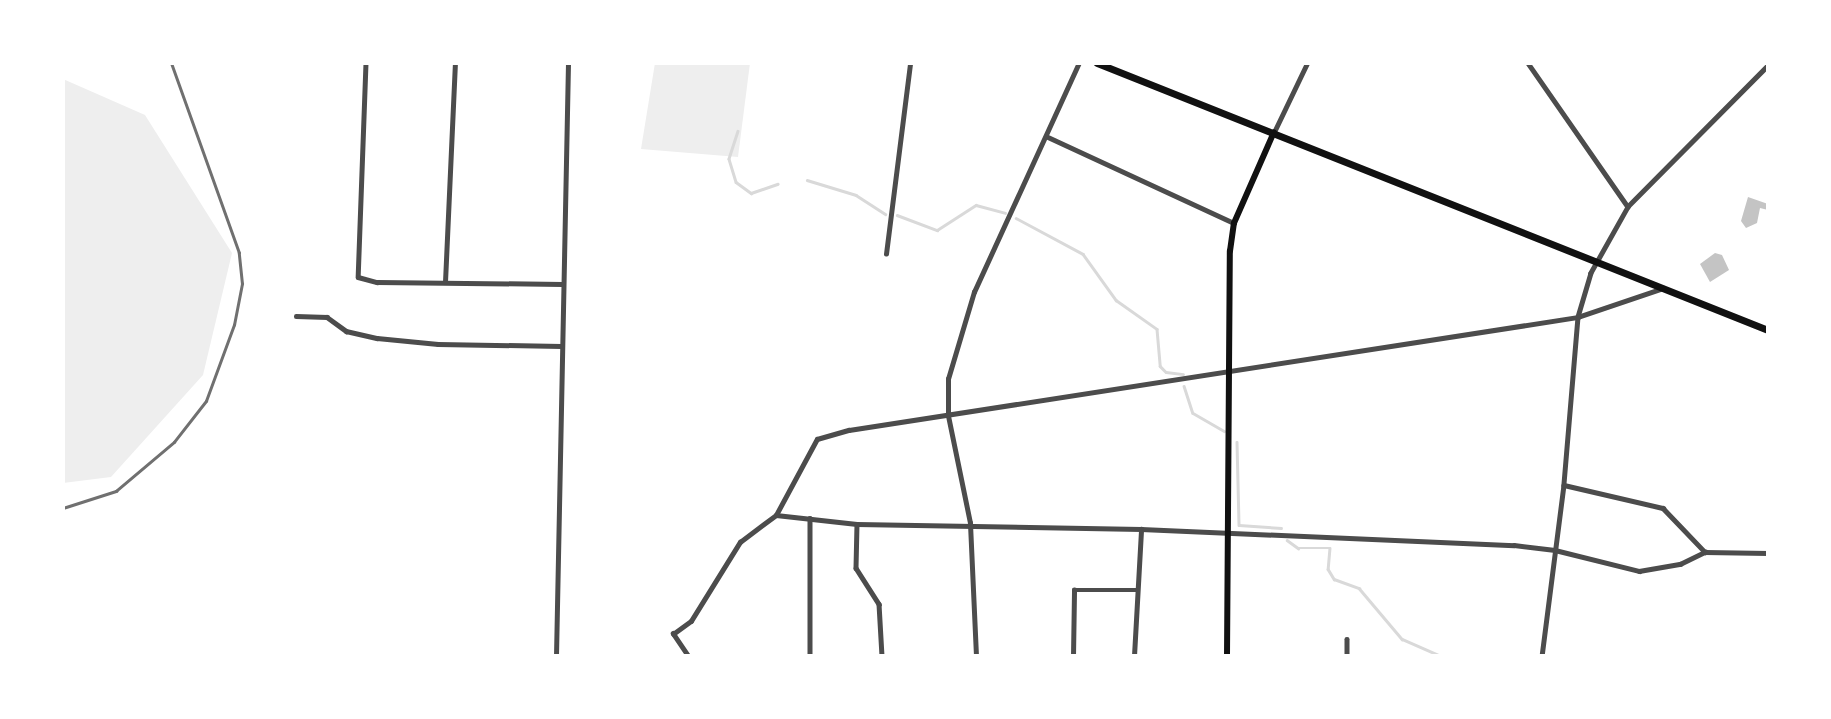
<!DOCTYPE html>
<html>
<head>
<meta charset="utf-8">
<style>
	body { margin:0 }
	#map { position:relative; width:1831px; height:719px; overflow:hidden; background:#fff; font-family:Barlow,sans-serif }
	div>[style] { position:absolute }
	.green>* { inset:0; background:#eee }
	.stream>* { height:2.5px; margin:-1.25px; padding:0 1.25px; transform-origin:1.25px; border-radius:1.25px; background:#d9d9d9 }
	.building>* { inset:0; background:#c4c4c4 }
	.minor>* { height:4.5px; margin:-2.25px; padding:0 2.25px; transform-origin:2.25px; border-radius:2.25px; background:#4c4c4c }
	.tertiary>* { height:5px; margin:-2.5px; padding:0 2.5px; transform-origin:2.5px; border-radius:2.5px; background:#4c4c4c }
	.secondary>* { height:6px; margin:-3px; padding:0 3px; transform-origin:3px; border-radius:3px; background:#111 }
	.primary>* { height:7px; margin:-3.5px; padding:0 3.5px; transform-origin:3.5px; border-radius:3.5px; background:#111 }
	.rail>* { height:2.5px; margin:-1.25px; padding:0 1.25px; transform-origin:1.25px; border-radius:1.25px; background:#707070 }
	span { translate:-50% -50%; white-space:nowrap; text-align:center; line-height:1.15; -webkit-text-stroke:7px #fff; paint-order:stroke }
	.frame { position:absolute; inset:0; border:65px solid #fff; pointer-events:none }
</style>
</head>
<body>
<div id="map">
	<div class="green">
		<div style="clip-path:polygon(655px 63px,750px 63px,738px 157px,641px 149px)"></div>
		<div style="clip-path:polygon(63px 79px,145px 115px,232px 253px,203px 375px,111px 477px,63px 483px)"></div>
	</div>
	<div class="stream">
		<div style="left:738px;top:131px;width:29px;rotate:108deg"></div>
		<div style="left:729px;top:159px;width:24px;rotate:73deg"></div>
		<div style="left:736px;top:182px;width:19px;rotate:36deg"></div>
		<div style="left:751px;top:193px;width:28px;rotate:-19deg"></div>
		<div style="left:807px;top:180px;width:51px;rotate:17deg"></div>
		<div style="left:856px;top:195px;width:35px;rotate:33deg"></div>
		<div style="left:897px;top:215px;width:43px;rotate:20.6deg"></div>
		<div style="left:937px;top:230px;width:46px;rotate:-32.7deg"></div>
		<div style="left:976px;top:205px;width:30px;rotate:15deg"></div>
		<div style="left:1016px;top:218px;width:76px;rotate:28.2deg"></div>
		<div style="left:1083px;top:254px;width:57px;rotate:54.3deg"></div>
		<div style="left:1116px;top:300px;width:50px;rotate:35.3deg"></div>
		<div style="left:1157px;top:329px;width:37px;rotate:85deg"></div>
		<div style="left:1160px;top:366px;width:8px;rotate:45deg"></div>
		<div style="left:1166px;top:372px;width:17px;rotate:7deg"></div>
		<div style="left:1184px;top:386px;width:28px;rotate:72deg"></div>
		<div style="left:1193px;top:413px;width:36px;rotate:30deg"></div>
		<div style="left:1237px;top:442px;width:83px;rotate:88.6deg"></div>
		<div style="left:1239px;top:525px;width:42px;rotate:4.1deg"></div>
		<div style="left:1287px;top:540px;width:14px;rotate:36deg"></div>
		<div style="left:1298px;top:548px;width:32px"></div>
		<div style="left:1330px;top:548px;width:21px;rotate:95deg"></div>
		<div style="left:1328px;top:569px;width:12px;rotate:59deg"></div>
		<div style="left:1334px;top:579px;width:27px;rotate:20deg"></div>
		<div style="left:1359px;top:588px;width:67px;rotate:49.9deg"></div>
		<div style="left:1402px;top:639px;width:43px;rotate:23.6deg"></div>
	</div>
	<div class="building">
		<div style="clip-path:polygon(1748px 197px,1768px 204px,1768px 210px,1760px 208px,1757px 223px,1746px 228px,1741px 221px)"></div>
		<div style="clip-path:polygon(1715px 253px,1722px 255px,1729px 270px,1710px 282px,1700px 264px)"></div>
	</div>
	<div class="minor">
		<div style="left:366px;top:63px;width:214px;rotate:92.1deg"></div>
		<div style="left:358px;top:277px;width:20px;rotate:15deg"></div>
		<div style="left:377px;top:282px;width:185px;rotate:0.6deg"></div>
		<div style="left:1528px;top:63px;width:175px;rotate:55.2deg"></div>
		<div style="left:1628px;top:207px;width:76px;rotate:119.3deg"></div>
		<div style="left:1591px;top:273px;width:46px;rotate:106.5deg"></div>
		<div style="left:1578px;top:317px;width:169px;rotate:94.8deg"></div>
		<div style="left:1564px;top:485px;width:172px;rotate:97.3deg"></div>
		<div style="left:1048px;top:137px;width:205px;rotate:24.8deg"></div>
		<div style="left:1628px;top:206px;width:199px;rotate:-45.2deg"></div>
		<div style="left:886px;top:254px;width:193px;rotate:-82.8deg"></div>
		<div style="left:445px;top:282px;width:219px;rotate:-87.4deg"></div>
		<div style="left:296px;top:316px;width:31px;rotate:2deg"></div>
		<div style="left:327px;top:317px;width:24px;rotate:36deg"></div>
		<div style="left:346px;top:331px;width:32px;rotate:13deg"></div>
		<div style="left:377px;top:338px;width:61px;rotate:5.6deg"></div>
		<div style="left:438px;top:344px;width:123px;rotate:0.9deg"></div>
		<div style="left:1564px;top:485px;width:102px;rotate:13.1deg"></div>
		<div style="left:1663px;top:508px;width:61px;rotate:46.3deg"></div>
		<div style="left:776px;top:515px;width:81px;rotate:6.3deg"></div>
		<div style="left:857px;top:524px;width:284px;rotate:1deg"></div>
		<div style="left:1141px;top:529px;width:373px;rotate:2.5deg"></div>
		<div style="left:1514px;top:545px;width:41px;rotate:7deg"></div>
		<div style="left:1555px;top:550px;width:87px;rotate:14deg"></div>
		<div style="left:1639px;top:571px;width:42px;rotate:-9.7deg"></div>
		<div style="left:1680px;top:564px;width:28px;rotate:-26deg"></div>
		<div style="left:1705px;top:552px;width:63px;rotate:0.9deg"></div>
		<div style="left:810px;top:518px;width:138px;rotate:90deg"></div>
		<div style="left:857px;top:524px;width:44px;rotate:91.3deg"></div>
		<div style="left:856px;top:568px;width:43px;rotate:57.4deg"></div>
		<div style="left:879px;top:604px;width:52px;rotate:86.7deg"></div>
		<div style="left:1347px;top:639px;width:17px;rotate:90deg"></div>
		<div style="left:556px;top:656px;width:593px;rotate:-88.84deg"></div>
		<div style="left:688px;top:656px;width:27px;rotate:-124deg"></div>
		<div style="left:673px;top:634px;width:22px;rotate:-36deg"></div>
		<div style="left:691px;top:621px;width:93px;rotate:-58.2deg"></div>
		<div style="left:740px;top:542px;width:45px;rotate:-36.9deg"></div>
		<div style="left:776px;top:515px;width:86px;rotate:-61.7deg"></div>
		<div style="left:817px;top:439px;width:33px;rotate:-16deg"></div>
		<div style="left:849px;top:430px;width:738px;rotate:-8.81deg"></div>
		<div style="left:1578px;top:317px;width:90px;rotate:-18.8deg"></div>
		<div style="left:976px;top:656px;width:133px;rotate:-92.6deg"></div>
		<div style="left:970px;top:523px;width:109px;rotate:-101.6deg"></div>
		<div style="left:948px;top:416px;width:37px;rotate:-90deg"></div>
		<div style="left:948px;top:379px;width:91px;rotate:-73.4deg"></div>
		<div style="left:974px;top:292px;width:252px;rotate:-65.4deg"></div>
		<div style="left:1073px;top:656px;width:66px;rotate:-89.1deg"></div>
		<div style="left:1074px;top:590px;width:62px"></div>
		<div style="left:1134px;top:656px;width:127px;rotate:-86.8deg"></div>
	</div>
	<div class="tertiary">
		<div style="left:1274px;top:132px;width:76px;rotate:-64.4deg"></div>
	</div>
	<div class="secondary">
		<div style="left:1227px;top:656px;width:405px;rotate:-89.6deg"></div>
		<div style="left:1230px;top:251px;width:28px;rotate:-82deg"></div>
		<div style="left:1234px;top:223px;width:99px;rotate:-66.3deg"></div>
	</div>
	<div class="primary">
		<div style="left:1097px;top:63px;width:722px;rotate:21.7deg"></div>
	</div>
	<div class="rail">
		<div style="left:63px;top:508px;width:56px;rotate:-17.8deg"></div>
		<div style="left:116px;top:491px;width:76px;rotate:-40.2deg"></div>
		<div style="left:174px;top:442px;width:52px;rotate:-52deg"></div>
		<div style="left:206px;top:401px;width:81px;rotate:-69.8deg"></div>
		<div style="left:234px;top:325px;width:42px;rotate:-79deg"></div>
		<div style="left:242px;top:284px;width:31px;rotate:-96deg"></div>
		<div style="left:239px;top:253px;width:202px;rotate:-109.7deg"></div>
	</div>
	<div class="frame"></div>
</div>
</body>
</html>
